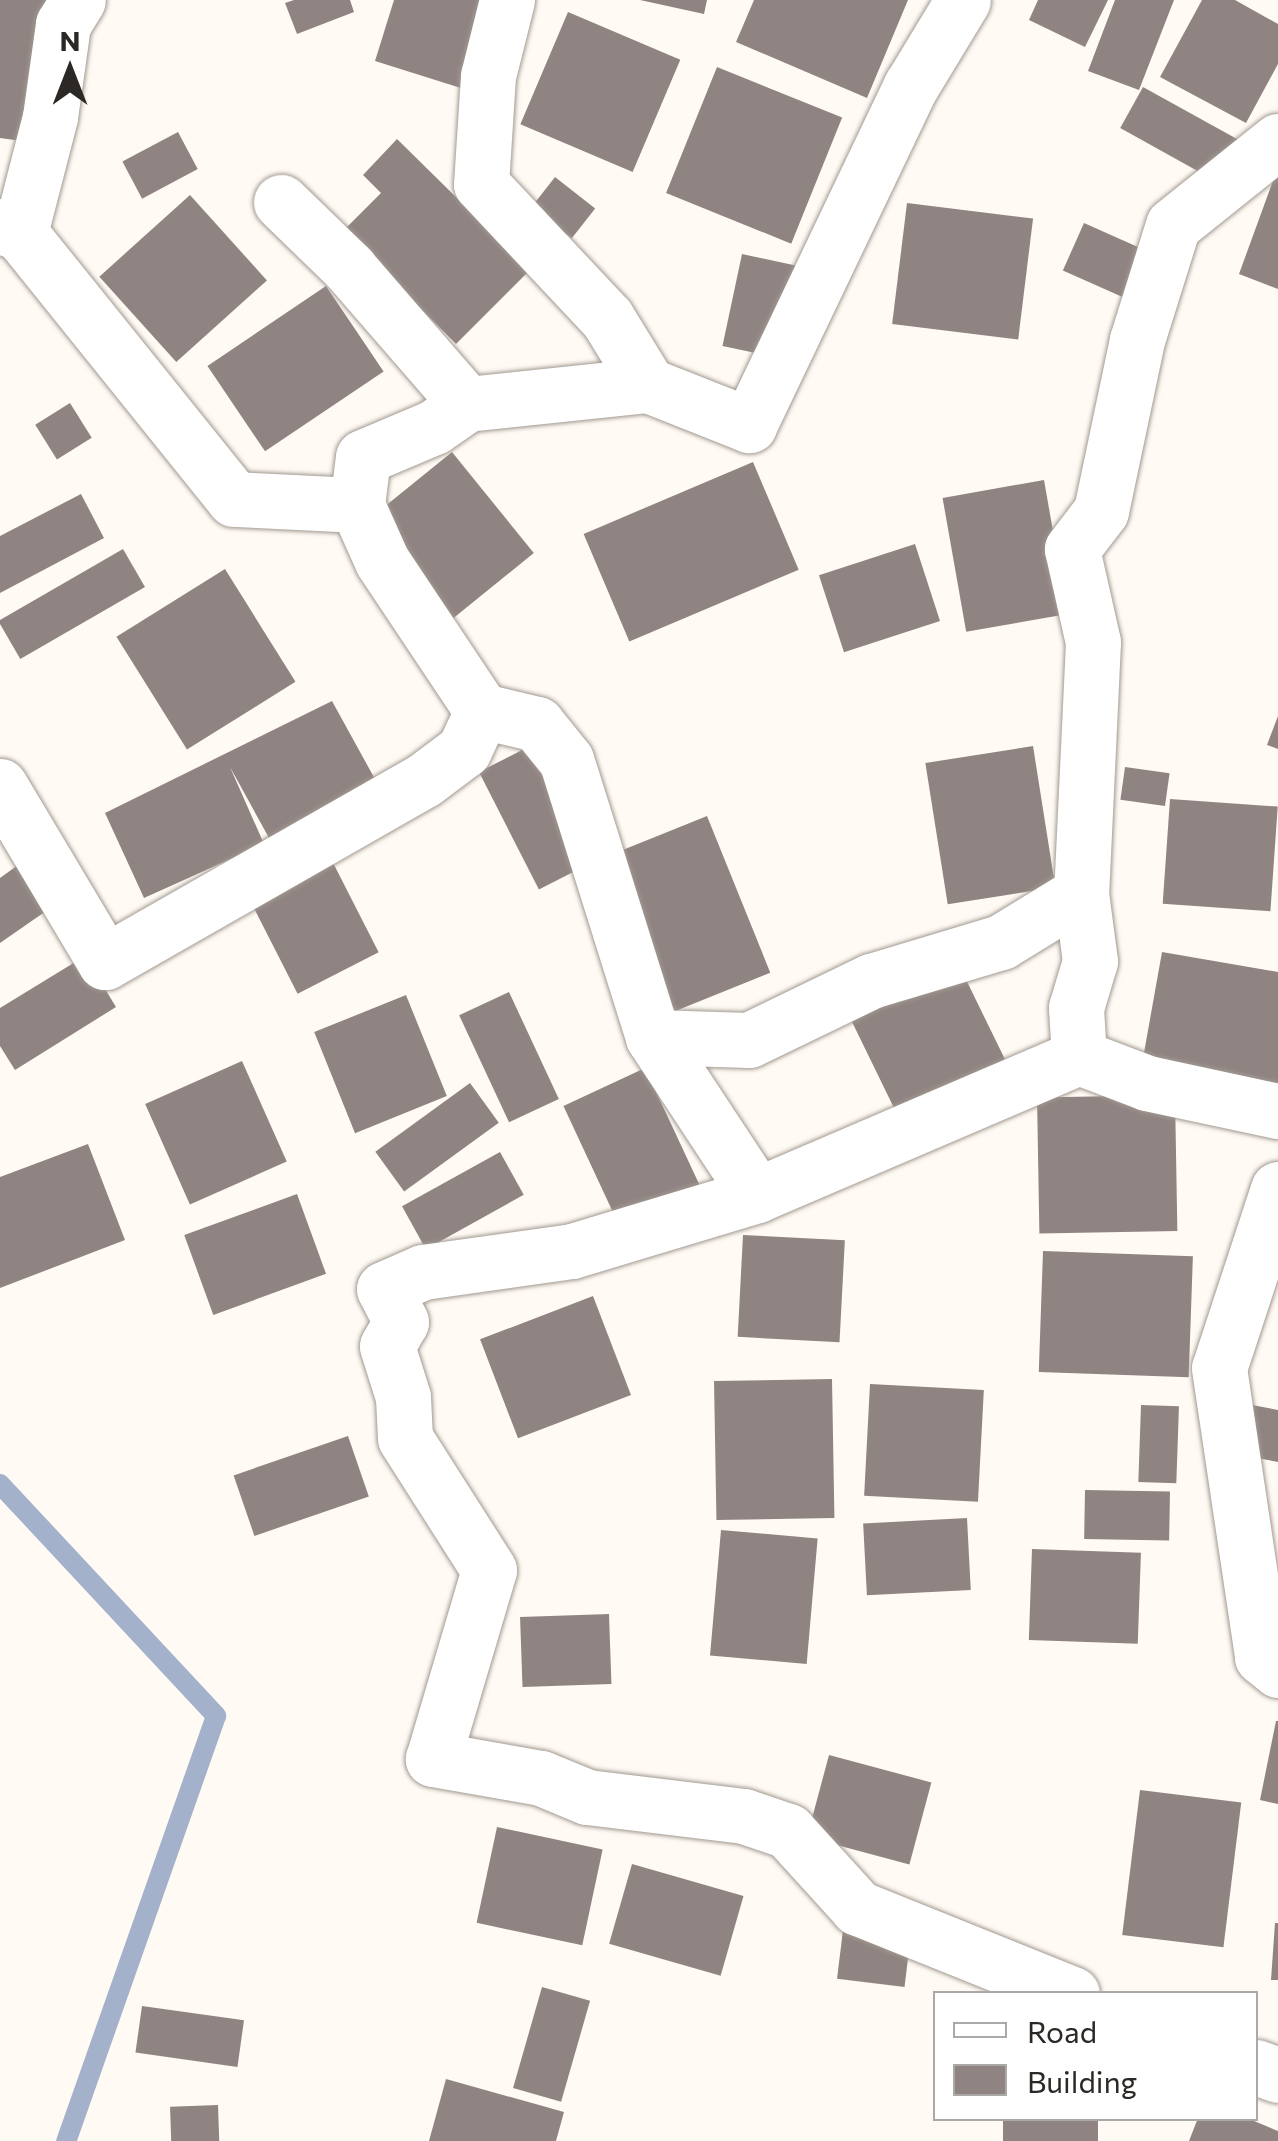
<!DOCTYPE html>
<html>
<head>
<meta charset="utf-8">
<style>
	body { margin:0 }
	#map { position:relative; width:1278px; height:2141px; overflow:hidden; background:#fffaf4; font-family:Commissioner,sans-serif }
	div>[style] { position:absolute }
	.stream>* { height:20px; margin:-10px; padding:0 10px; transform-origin:10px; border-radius:10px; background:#a4b1cb }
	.building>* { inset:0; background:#908482; transform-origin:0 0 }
	.roads { filter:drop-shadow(0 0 2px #a19991) drop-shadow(0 0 2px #a19991) }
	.minor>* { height:55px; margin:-27.5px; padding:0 27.5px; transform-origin:27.5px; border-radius:27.5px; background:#fff }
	span { translate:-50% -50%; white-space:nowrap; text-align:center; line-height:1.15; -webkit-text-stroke:9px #fff; paint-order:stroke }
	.legend { position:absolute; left:933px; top:1991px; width:325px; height:130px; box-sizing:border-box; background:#fff; border:2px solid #aaa9a8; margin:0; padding:12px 18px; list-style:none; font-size:30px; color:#2b2825 }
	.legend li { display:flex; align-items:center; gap:20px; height:50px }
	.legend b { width:50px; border:2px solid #aaa9a8 }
	.north { position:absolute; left:20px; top:20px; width:100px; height:100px; -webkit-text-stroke:8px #fff; paint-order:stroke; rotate:0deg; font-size:28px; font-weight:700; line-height:40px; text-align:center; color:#2b2825 }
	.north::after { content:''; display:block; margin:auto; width:35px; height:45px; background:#2b2825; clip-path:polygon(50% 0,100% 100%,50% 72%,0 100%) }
</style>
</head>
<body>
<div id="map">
	<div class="stream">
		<div style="left:0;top:1484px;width:317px;rotate:47deg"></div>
		<div style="left:216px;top:1716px;width:451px;rotate:109.4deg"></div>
	</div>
	<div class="building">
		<div style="clip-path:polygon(0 0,48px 0,29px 142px,0 138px)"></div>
		<div style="clip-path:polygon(294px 0,350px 0,354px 12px,297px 34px,285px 3px)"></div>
		<div style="clip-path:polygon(394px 0,492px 0,464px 89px,375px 61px)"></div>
		<div style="clip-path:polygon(640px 0,707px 0,704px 14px)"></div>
		<div style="clip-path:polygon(754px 0,908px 0,867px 98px,736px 42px)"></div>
		<div style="clip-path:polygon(1038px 0,1108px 0,1085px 47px,1029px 20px)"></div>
		<div style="clip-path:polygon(1115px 0,1174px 0,1139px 90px,1088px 71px)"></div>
		<div style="clip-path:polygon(1202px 0,1235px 0,1278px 24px,1278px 64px,1246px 123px,1160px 77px)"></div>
		<div style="left:568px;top:12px;width:122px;height:122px;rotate:23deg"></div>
		<div style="left:717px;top:67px;width:135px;height:136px;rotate:22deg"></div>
		<div style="left:1143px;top:87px;width:108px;height:47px;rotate:29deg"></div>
		<div style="left:178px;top:132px;width:42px;height:63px;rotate:62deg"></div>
		<div style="clip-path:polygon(397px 139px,530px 270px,456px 344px,343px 231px,381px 193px,363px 175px)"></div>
		<div style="clip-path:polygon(1278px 167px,1278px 289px,1239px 274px)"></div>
		<div style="left:555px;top:177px;width:51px;height:38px;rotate:38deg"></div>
		<div style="left:190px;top:195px;width:115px;height:122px;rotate:48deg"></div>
		<div style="left:907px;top:203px;width:127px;height:122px;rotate:7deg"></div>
		<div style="left:1084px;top:223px;width:85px;height:52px;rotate:24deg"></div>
		<div style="left:742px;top:254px;width:56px;height:94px;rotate:12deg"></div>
		<div style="left:326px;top:286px;width:103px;height:143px;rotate:56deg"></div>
		<div style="left:70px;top:403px;width:41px;height:41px;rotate:58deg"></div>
		<div style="left:452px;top:452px;width:130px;height:110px;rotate:51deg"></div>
		<div style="left:753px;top:462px;width:117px;height:184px;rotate:67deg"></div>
		<div style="left:1044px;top:480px;width:136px;height:103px;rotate:80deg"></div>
		<div style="clip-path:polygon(81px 494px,104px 538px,0 593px,0 536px)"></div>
		<div style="left:915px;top:544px;width:81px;height:101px;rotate:72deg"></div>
		<div style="left:123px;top:549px;width:44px;height:144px;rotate:60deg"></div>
		<div style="left:225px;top:569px;width:133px;height:128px;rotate:58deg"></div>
		<div style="clip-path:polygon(332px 701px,381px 790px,274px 847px,230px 767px,264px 844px,144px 898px,105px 813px)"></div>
		<div style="clip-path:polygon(1278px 716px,1278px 749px,1267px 745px)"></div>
		<div style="left:1033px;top:746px;width:143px;height:109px;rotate:81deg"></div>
		<div style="left:528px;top:747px;width:132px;height:55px;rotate:63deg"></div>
		<div style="left:1125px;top:767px;width:45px;height:33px;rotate:8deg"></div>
		<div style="left:1170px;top:799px;width:108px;height:105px;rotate:4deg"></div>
		<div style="left:707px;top:816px;width:169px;height:109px;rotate:68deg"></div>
		<div style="left:326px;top:849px;width:116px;height:91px;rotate:63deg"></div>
		<div style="clip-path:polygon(18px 865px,49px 909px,0 943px,0 878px)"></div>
		<div style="clip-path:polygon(1162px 952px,1278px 972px,1278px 1087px,1142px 1064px)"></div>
		<div style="clip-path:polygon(85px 956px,116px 1007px,15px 1070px,0 1046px,0 1008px)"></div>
		<div style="left:956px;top:959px;width:120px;height:121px;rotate:64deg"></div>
		<div style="left:509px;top:992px;width:118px;height:55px;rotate:65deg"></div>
		<div style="left:406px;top:995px;width:109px;height:99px;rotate:68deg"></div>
		<div style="left:242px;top:1061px;width:110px;height:106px;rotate:66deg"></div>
		<div style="left:645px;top:1068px;width:131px;height:90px;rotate:65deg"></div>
		<div style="left:470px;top:1083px;width:49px;height:117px;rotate:54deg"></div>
		<div style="left:1175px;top:1095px;width:136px;height:138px;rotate:89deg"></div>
		<div style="clip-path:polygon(88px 1144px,125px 1240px,0 1288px,0 1177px)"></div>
		<div style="left:500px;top:1152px;width:49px;height:112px;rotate:61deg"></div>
		<div style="left:297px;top:1194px;width:85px;height:120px;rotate:70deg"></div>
		<div style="left:743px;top:1235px;width:102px;height:102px;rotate:3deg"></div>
		<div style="left:1043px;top:1251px;width:150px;height:121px;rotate:2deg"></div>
		<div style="left:593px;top:1296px;width:106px;height:121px;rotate:69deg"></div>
		<div style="left:832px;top:1379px;width:139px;height:118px;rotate:89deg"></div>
		<div style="left:870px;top:1384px;width:114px;height:112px;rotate:3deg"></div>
		<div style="left:1141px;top:1405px;width:38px;height:77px;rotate:2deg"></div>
		<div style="clip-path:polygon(1252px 1405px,1278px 1410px,1278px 1462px,1241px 1455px)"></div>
		<div style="left:348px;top:1436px;width:64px;height:121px;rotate:71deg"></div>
		<div style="left:1085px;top:1490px;width:85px;height:49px;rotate:1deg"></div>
		<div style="left:967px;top:1518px;width:72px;height:104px;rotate:87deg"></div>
		<div style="left:721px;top:1530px;width:97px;height:126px;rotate:5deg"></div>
		<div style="left:1032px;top:1549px;width:109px;height:91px;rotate:2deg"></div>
		<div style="left:609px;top:1614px;width:70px;height:89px;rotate:88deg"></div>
		<div style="clip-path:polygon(1276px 1721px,1278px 1721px,1278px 1804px,1260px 1800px)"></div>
		<div style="left:829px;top:1755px;width:106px;height:85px;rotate:15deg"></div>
		<div style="left:1140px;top:1790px;width:102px;height:146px;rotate:7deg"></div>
		<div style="left:497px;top:1827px;width:108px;height:98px;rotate:12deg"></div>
		<div style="left:632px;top:1864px;width:116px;height:83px;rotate:16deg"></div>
		<div style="clip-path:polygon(1275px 1923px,1278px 1923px,1278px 1980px,1271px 1980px)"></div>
		<div style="left:843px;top:1930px;width:68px;height:49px;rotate:7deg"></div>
		<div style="left:542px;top:1987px;width:50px;height:105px;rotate:16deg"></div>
		<div style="left:142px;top:2006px;width:103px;height:47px;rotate:8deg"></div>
		<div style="clip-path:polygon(446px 2079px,564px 2112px,556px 2141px,429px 2141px)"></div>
		<div style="left:218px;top:2105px;width:36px;height:48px;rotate:88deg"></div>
		<div style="left:1003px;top:2118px;width:95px;height:23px"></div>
		<div style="clip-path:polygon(1198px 2118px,1247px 2118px,1278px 2131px,1278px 2141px,1189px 2141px)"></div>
	</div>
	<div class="roads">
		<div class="minor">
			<div style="left:507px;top:0;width:78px;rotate:104deg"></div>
			<div style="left:488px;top:76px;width:108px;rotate:93.7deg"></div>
			<div style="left:481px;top:184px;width:184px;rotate:46.8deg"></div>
			<div style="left:607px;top:318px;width:79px;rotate:58.5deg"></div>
			<div style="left:1278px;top:141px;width:134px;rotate:141.3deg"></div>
			<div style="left:1173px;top:225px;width:121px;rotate:107.4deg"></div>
			<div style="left:1137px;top:340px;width:175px;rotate:101.9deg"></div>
			<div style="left:1101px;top:511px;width:48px;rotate:127.3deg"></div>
			<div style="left:1072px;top:549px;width:95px;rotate:77.3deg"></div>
			<div style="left:1093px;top:642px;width:251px;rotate:92.7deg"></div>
			<div style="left:1081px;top:893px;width:69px;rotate:82.5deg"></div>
			<div style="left:1090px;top:961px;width:49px;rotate:106.6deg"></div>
			<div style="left:1076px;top:1008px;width:49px;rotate:86.5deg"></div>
			<div style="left:1079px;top:1057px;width:73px;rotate:20.9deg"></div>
			<div style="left:1147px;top:1083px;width:134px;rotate:12.1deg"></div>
			<div style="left:281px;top:202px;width:95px;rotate:44.1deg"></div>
			<div style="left:349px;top:268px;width:180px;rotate:49.1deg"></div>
			<div style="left:0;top:226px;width:21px;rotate:19deg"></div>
			<div style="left:20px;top:233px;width:341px;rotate:51.2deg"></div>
			<div style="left:234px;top:499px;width:123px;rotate:2.8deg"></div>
			<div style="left:20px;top:233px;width:120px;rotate:-75.5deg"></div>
			<div style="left:50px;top:117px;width:94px;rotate:-82deg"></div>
			<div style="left:63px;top:24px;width:28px;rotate:-58deg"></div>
			<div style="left:0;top:786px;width:205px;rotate:59.2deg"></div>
			<div style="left:105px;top:962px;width:367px;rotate:-29.7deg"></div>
			<div style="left:424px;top:780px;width:50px;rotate:-36.9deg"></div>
			<div style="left:464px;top:750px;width:43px;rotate:-65.2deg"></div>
			<div style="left:653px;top:1037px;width:96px;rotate:1.8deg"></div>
			<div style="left:749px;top:1040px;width:136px;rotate:-25.8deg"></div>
			<div style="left:871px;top:981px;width:136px;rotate:-16.7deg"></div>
			<div style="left:1001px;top:942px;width:94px;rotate:-31.5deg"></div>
			<div style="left:1278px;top:1189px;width:188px;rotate:108.2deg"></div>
			<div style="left:1219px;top:1368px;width:292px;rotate:81.5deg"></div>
			<div style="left:1262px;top:1657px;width:21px;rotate:39deg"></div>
			<div style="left:757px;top:1195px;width:189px;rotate:-123.4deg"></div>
			<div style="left:653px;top:1037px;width:290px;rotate:-107.4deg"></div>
			<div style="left:566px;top:760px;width:46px;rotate:-128.9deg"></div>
			<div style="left:537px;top:724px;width:57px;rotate:-166.7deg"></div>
			<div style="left:482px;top:711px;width:180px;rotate:-123.7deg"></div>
			<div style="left:382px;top:561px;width:61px;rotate:-114.1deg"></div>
			<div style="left:357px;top:505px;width:48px;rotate:-82.9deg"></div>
			<div style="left:363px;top:457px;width:77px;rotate:-22.9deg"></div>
			<div style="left:434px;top:427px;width:40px;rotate:-34.9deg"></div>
			<div style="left:467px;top:404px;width:182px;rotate:-6deg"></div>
			<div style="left:648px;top:385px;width:109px;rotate:21.6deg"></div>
			<div style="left:749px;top:425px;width:376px;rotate:-64.5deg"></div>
			<div style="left:911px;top:86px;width:100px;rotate:-58.8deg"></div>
			<div style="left:1072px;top:1994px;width:231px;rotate:-158.1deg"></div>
			<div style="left:858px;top:1908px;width:104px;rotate:-132.3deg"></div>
			<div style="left:788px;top:1831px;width:46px;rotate:-161.2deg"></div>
			<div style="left:744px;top:1816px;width:158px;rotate:-173.1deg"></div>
			<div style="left:587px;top:1797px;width:50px;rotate:-157.6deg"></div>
			<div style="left:541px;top:1778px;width:110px;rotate:-170deg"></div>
			<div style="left:433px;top:1759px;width:197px;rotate:-73.5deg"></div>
			<div style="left:489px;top:1570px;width:156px;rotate:-122.5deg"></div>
			<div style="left:405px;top:1438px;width:41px;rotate:-92.8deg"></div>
			<div style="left:403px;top:1397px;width:53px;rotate:-107.4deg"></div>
			<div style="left:387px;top:1346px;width:28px;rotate:-60deg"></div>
			<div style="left:401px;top:1322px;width:37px;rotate:-117deg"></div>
			<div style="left:384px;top:1289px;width:43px;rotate:-23.6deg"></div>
			<div style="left:423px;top:1272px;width:150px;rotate:-8deg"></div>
			<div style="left:572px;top:1251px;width:193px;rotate:-16.8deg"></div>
			<div style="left:757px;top:1195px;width:350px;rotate:-23.2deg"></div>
			<div style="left:1256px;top:2067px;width:23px;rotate:20deg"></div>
		</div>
	</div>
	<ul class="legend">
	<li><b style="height:12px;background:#fff"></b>Road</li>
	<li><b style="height:28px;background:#908482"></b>Building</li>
	</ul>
	<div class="north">N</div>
</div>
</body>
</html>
